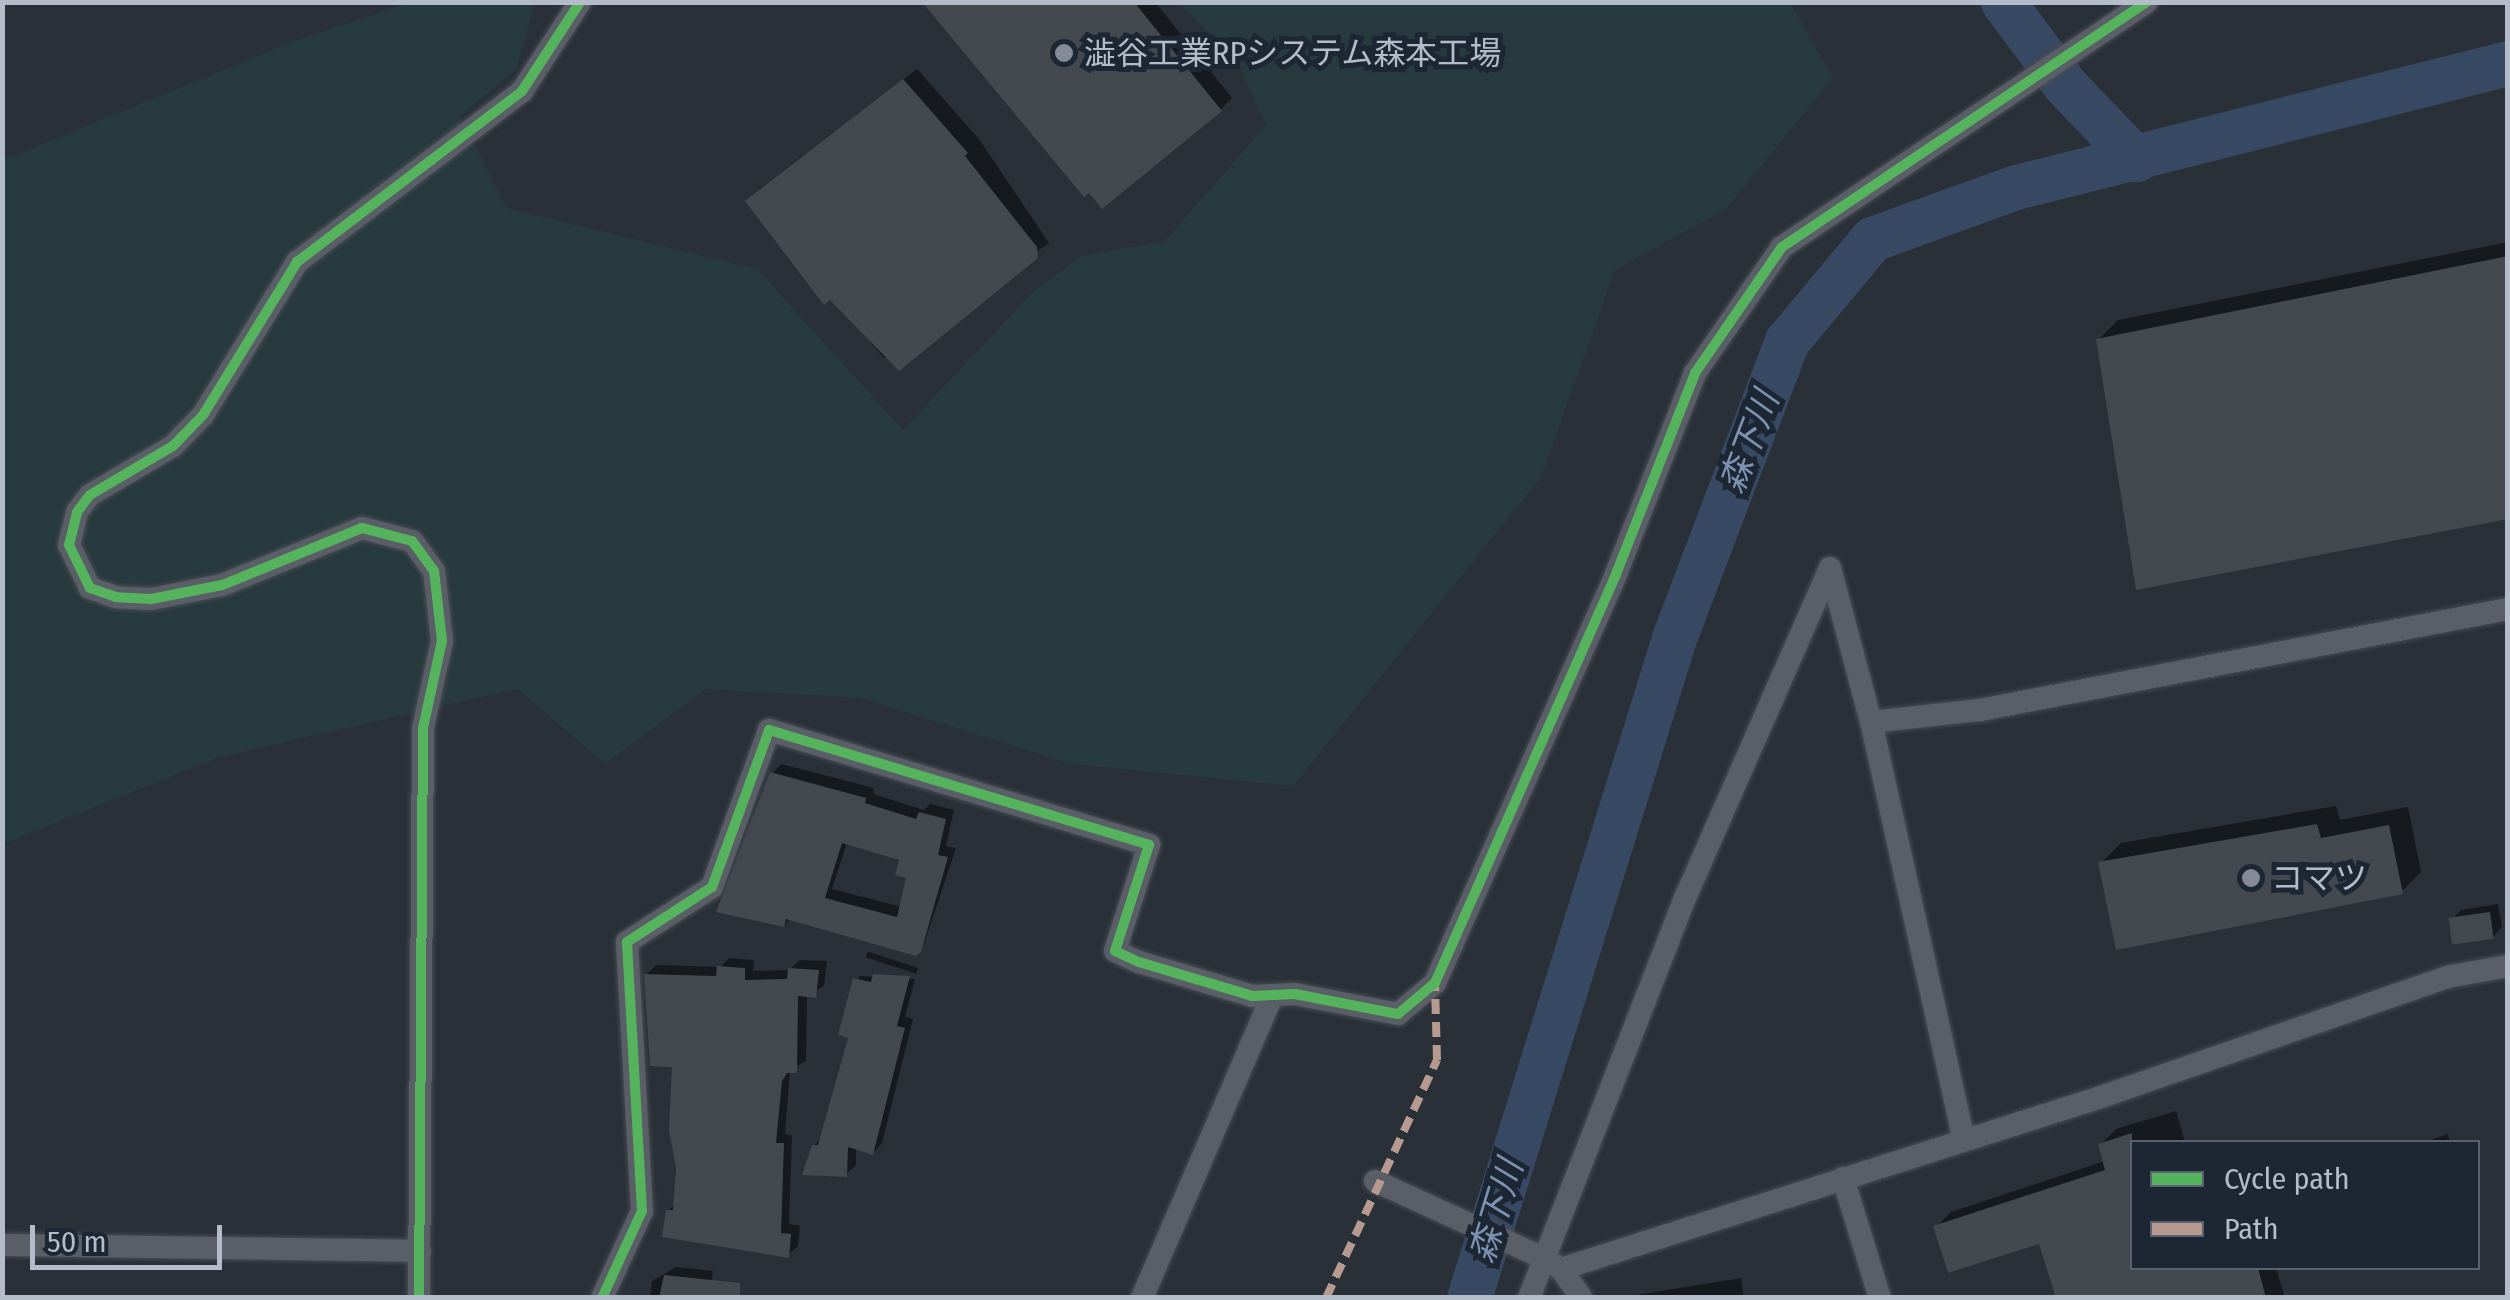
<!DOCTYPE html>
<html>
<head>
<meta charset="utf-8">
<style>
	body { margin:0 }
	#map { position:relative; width:2510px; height:1300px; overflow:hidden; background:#2a3038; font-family:"Fira Sans Condensed","Noto Sans JP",sans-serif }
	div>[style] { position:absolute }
	.green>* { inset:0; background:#273a3e }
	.shadow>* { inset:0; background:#0007; transform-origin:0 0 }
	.river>* { height:45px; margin:-22.5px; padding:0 22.5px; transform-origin:22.5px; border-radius:22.5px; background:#384963 }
	.building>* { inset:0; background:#444950; transform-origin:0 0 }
	.roads { filter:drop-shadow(0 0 2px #484c53) drop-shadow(0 0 2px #484c53) }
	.street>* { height:22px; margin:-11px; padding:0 11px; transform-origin:11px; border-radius:11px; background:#5a5e66 }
	.quiet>* { height:8px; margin-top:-4px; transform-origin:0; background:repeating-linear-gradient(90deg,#b69a8f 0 15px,transparent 0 23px) }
	.cycleway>* { height:10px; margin:-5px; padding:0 5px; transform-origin:5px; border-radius:5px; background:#56b35d }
	.dots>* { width:28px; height:28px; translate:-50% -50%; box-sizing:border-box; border:5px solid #1d2633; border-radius:50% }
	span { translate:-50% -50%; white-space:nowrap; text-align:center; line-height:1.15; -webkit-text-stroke:10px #1d2633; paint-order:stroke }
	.poi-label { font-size:32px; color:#b4bcc9 }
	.left { translate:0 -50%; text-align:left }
	.water-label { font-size:35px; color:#7c92b1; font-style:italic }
	.frame { position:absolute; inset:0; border:5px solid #b4bcc9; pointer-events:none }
	.legend { position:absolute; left:2130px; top:1140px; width:350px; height:130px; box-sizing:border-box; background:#1d2633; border:2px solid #59626f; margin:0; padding:12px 18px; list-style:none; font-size:30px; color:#b4bcc9 }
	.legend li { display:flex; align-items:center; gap:20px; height:50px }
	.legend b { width:50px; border:2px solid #59626f }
	.scale { position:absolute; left:30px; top:1225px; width:192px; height:45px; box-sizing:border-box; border:5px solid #b4bcc9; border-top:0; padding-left:12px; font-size:30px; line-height:35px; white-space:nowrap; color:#b4bcc9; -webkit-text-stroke:8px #1d2633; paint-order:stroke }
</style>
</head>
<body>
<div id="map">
	<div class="green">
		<div style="clip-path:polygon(410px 3px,535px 3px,516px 70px,460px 116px,506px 208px,757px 269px,903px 430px,1033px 292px,1081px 256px,1165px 241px,1266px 125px,1240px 68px,1180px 3px,1790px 3px,1833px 78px,1726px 209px,1615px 270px,1541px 477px,1293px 786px,1072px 764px,860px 698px,706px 689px,605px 764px,518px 689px,219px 757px,3px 844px,3px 160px,292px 42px)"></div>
	</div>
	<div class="shadow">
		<div style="clip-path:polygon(925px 2px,1155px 2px,1232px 98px,1220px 110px)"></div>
		<div style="clip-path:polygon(917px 69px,979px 139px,1049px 243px,884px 358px,831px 296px,760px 189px)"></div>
		<div style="clip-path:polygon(2508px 242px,2508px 517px,2099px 339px,2118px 320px)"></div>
		<div style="clip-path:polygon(evenodd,781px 764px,874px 788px,873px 794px,924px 810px,930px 804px,954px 810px,946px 846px,956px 848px,924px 944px,915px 954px,791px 918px,784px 925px,772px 774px,781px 764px,847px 842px,902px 858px,909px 876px,902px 907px,832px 889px,847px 842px)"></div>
		<div style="clip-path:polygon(2336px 806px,2340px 820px,2408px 807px,2421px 872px,2402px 891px,2101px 863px,2121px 843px)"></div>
		<div style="clip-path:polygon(2498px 904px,2502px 927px,2493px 937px,2451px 920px,2461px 910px)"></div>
		<div style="clip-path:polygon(729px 958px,754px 960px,753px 971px,789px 970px,800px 960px,827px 961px,824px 986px,807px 994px,806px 1061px,790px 1070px,785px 1134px,792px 1135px,789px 1224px,800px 1226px,798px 1246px,788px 1255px,668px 1211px,676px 1203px,674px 1065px,646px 975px,656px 965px,720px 967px)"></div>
		<div style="left:918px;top:968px;width:6px;height:53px;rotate:108deg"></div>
		<div style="clip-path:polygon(859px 976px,915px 979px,905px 1017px,913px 1019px,882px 1143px,873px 1153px,856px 1147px,856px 1165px,846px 1174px,814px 1146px,822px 1137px,851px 1036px)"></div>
		<div style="clip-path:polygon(2176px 1111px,2185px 1142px,2132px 1142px,2132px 1268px,2276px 1268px,2285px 1298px,2059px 1298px,2040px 1241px,1936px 1227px,1951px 1212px,2105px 1161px,2101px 1144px,2116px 1129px)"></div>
		<div style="clip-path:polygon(2448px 1134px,2450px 1142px,2429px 1142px,2433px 1139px)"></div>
		<div style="clip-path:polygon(676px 1267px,713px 1271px,709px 1298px,650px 1298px,652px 1281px)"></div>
		<div style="clip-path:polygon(1741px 1278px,1744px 1298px,1633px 1298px,1636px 1295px)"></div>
	</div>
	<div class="river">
		<div style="left:2003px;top:2px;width:104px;rotate:53.2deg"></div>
		<div style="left:2065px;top:85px;width:103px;rotate:46.2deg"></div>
		<div style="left:1469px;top:1298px;width:691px;rotate:-72.74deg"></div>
		<div style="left:1674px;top:638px;width:318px;rotate:-69.2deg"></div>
		<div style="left:1787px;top:341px;width:133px;rotate:-50.2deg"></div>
		<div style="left:1872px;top:239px;width:153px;rotate:-19.9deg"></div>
		<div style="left:2016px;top:187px;width:507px;rotate:-14.15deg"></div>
	</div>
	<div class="building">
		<div style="clip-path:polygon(922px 2px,1134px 2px,1222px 111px,1102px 209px,1089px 193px,1084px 197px)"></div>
		<div style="clip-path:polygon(903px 79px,968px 153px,965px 156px,1037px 247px,1038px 258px,899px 371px,830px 300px,824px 305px,745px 201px)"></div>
		<div style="clip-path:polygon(2508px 256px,2508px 519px,2136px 590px,2096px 339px)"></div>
		<div style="clip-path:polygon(evenodd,770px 772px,866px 798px,865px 803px,916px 819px,919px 812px,946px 819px,938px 855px,948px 857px,921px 952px,916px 956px,786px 919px,784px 927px,716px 912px,770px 772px,842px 843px,899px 860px,895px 875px,906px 878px,897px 917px,825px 898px,842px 843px)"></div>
		<div style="clip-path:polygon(2317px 824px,2321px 838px,2389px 825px,2403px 894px,2116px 950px,2098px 862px)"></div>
		<div style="left:2490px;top:912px;width:27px;height:42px;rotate:82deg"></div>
		<div style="clip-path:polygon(717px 966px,745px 968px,745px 980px,787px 979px,788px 968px,819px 970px,816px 998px,798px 996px,797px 1073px,787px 1073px,782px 1081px,776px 1143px,784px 1143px,781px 1233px,791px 1234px,789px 1258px,662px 1237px,666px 1210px,673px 1210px,676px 1168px,669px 1130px,672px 1067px,650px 1066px,644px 974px,716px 976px)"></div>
		<div style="clip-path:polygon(873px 974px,910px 976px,897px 1026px,905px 1028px,873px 1155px,848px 1147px,847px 1177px,802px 1175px,812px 1145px,818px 1145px,848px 1038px,838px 1035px,853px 978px,871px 982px)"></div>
		<div style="clip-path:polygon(2132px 1133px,2132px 1268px,2258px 1268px,2266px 1298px,2056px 1298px,2039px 1244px,1948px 1273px,1933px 1226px,2105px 1170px,2098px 1144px)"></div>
		<div style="clip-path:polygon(664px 1275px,740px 1283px,740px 1298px,659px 1298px)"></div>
	</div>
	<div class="roads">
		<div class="street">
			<div style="left:1830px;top:568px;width:159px;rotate:75.1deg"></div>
			<div style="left:1963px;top:1136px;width:424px;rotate:-102.5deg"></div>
			<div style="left:1871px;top:722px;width:110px;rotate:-6.3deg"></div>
			<div style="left:1980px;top:710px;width:538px;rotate:-10.83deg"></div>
			<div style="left:1843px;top:1178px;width:126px;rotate:72.9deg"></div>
			<div style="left:1375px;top:1181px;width:185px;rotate:24.6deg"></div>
			<div style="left:1543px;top:1258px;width:21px;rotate:31deg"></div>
			<div style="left:1561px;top:1269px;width:35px;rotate:55deg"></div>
			<div style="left:2px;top:1245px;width:418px;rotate:0.8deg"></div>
			<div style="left:1561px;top:1269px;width:564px;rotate:-17.66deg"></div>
			<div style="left:2098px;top:1098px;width:369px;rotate:-19.1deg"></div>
			<div style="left:2447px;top:977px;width:62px;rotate:-10.2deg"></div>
			<div style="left:419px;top:1298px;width:570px;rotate:-89.6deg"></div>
			<div style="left:423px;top:728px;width:89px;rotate:-77.7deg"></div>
			<div style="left:442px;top:641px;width:70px;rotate:-96.5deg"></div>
			<div style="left:434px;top:571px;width:37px;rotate:-126deg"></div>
			<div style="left:412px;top:541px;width:52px;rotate:-165.4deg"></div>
			<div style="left:362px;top:528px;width:151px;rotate:157.8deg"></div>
			<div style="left:222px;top:585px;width:72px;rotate:168.8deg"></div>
			<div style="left:151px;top:599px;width:35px;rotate:-177deg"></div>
			<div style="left:116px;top:597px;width:28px;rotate:-161deg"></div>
			<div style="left:90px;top:588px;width:48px;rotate:-116deg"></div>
			<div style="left:69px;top:545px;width:34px;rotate:-76deg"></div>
			<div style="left:77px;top:512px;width:21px;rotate:-53deg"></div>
			<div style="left:90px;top:495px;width:96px;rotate:-30.6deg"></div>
			<div style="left:173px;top:446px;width:43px;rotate:-45.9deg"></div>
			<div style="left:203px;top:415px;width:180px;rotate:-58.4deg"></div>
			<div style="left:297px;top:262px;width:283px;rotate:-37.2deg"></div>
			<div style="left:522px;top:91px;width:106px;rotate:-56.9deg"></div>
			<div style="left:602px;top:1298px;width:96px;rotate:-65.3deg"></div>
			<div style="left:642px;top:1211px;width:269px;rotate:-93.2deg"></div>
			<div style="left:627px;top:942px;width:101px;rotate:-32.9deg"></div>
			<div style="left:712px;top:887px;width:167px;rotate:-70deg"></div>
			<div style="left:769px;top:730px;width:397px;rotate:16.8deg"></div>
			<div style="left:1149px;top:845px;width:111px;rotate:107.8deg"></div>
			<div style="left:1115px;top:951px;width:26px;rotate:25deg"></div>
			<div style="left:1139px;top:962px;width:118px;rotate:16.7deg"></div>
			<div style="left:1252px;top:996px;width:43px;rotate:-2.7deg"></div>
			<div style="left:1295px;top:994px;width:105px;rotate:11deg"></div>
			<div style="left:1398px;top:1014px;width:48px;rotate:-40deg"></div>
			<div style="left:1435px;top:983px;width:447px;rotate:-66.1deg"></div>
			<div style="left:1616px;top:574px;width:216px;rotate:-68.5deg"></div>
			<div style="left:1695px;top:373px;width:153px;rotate:-55.4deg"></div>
			<div style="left:1782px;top:247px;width:439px;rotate:-33.9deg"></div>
			<div style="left:1142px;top:1298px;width:326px;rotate:-66.7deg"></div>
			<div style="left:1529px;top:1298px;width:432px;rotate:-68.7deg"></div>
			<div style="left:1686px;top:896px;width:358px;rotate:-66.3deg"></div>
		</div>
	</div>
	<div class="quiet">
		<div style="left:1326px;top:1298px;width:263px;rotate:-65deg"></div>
		<div style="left:1437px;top:1060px;width:77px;rotate:-91.5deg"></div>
	</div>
	<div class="cycleway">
		<div style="left:419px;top:1298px;width:570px;rotate:-89.6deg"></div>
		<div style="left:423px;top:728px;width:89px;rotate:-77.7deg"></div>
		<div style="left:442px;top:641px;width:70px;rotate:-96.5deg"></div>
		<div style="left:434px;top:571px;width:37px;rotate:-126deg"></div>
		<div style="left:412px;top:541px;width:52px;rotate:-165.4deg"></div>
		<div style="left:362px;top:528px;width:151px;rotate:157.8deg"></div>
		<div style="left:222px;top:585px;width:72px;rotate:168.8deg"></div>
		<div style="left:151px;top:599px;width:35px;rotate:-177deg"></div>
		<div style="left:116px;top:597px;width:28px;rotate:-161deg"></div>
		<div style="left:90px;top:588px;width:48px;rotate:-116deg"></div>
		<div style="left:69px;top:545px;width:34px;rotate:-76deg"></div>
		<div style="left:77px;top:512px;width:21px;rotate:-53deg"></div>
		<div style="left:90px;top:495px;width:96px;rotate:-30.6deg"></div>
		<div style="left:173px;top:446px;width:43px;rotate:-45.9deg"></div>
		<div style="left:203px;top:415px;width:180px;rotate:-58.4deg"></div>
		<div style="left:297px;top:262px;width:283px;rotate:-37.2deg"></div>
		<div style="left:522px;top:91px;width:106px;rotate:-56.9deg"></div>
		<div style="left:602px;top:1298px;width:96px;rotate:-65.3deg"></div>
		<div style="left:642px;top:1211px;width:269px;rotate:-93.2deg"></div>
		<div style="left:627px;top:942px;width:101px;rotate:-32.9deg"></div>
		<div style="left:712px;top:887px;width:167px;rotate:-70deg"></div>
		<div style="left:769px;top:730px;width:397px;rotate:16.8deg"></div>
		<div style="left:1149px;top:845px;width:111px;rotate:107.8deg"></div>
		<div style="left:1115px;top:951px;width:26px;rotate:25deg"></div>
		<div style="left:1139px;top:962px;width:118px;rotate:16.7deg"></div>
		<div style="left:1252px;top:996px;width:43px;rotate:-2.7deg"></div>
		<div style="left:1295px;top:994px;width:105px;rotate:11deg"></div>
		<div style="left:1398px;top:1014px;width:48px;rotate:-40deg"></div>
		<div style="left:1435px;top:983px;width:447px;rotate:-66.1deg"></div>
		<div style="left:1616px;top:574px;width:216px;rotate:-68.5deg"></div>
		<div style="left:1695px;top:373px;width:153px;rotate:-55.4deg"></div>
		<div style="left:1782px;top:247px;width:439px;rotate:-33.9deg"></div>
	</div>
	<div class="dots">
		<div style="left:1064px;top:53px;background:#848b96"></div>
		<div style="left:2251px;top:878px;background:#848b96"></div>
	</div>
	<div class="poi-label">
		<span class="left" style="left:1084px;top:53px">澁谷工業RPシステム森本工場</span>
		<span class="left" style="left:2271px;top:878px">コマツ</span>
	</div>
	<div class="water-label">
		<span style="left:1749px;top:442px;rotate:-69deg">森下川</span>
		<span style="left:1496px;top:1211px;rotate:-73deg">森下川</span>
	</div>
	<div class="frame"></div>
	<ul class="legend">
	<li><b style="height:12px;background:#56b35d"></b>Cycle path</li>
	<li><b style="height:12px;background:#b69a8f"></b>Path</li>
	</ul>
	<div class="scale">50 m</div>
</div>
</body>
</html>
